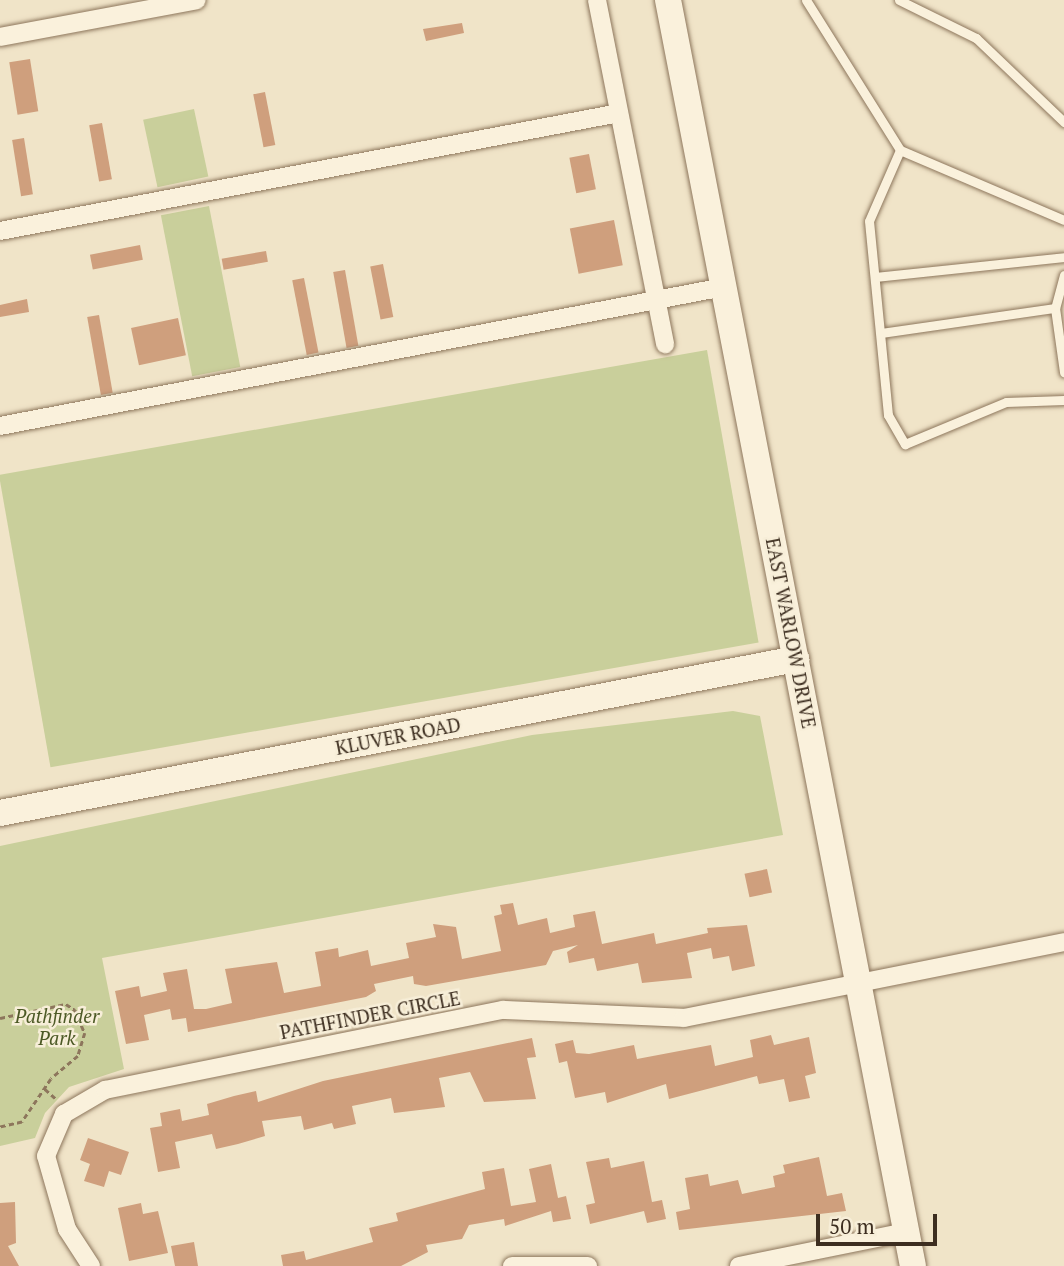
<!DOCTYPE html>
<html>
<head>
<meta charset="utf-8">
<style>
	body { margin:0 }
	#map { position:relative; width:1064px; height:1266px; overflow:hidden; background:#f0e4c8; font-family:"PT Serif",serif }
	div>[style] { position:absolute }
	.green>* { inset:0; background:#c9cf9b; transform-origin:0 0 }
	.building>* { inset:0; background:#cf9f7d; transform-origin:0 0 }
	.path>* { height:2.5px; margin-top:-1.25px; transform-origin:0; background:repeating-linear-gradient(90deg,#8d765c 0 5px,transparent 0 8.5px) }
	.roads { filter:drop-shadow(0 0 2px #8d765c) drop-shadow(0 0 2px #8d765c) }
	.lane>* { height:9px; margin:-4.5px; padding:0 4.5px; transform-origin:4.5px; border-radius:4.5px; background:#faf1dc }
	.street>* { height:18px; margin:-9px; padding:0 9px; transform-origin:9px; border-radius:9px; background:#faf1dc }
	.secondary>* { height:26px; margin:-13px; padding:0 13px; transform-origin:13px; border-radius:13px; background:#faf1dc }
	span { translate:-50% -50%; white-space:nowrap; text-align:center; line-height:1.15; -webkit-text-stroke:5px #f7eed8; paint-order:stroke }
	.street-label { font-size:19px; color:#3d2e20 }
	.park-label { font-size:19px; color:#4d5a26; font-style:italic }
	.scale { position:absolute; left:816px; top:1214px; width:121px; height:32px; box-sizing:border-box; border:4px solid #3d2e20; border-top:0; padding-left:9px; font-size:21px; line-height:24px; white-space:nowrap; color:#3d2e20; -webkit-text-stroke:5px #f7eed8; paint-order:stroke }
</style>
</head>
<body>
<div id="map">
	<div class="green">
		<div style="left:194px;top:109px;width:69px;height:52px;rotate:78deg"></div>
		<div style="left:209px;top:206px;width:164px;height:49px;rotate:79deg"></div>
		<div style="left:707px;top:350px;width:297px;height:719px;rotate:80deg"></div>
		<div style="clip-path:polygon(733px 711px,760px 716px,783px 835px,102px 958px,124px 1069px,69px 1087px,45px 1113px,35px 1138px,0 1146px,0 846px,532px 735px)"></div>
	</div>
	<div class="building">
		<div style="clip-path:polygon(462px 23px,464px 33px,426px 41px,423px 29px)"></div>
		<div style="left:30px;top:59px;width:53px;height:21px;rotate:81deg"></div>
		<div style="left:265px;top:92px;width:54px;height:12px;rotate:79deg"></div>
		<div style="left:102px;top:123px;width:57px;height:13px;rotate:80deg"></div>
		<div style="left:24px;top:138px;width:57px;height:12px;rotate:81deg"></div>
		<div style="left:589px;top:154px;width:36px;height:20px;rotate:79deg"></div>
		<div style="left:614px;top:220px;width:46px;height:45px;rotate:79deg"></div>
		<div style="left:140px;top:245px;width:15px;height:51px;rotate:79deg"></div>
		<div style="left:266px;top:251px;width:11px;height:45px;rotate:80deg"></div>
		<div style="left:383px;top:264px;width:54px;height:13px;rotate:79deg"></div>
		<div style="left:345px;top:270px;width:77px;height:12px;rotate:80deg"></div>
		<div style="left:304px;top:278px;width:76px;height:12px;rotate:79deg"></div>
		<div style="clip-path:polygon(27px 299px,29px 312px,0 317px,0 305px)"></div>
		<div style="left:99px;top:315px;width:79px;height:12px;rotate:80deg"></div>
		<div style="left:178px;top:318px;width:38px;height:48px;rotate:78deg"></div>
		<div style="left:767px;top:869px;width:24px;height:23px;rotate:78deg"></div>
		<div style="clip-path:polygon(513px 903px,518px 925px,547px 918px,550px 933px,575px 927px,573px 915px,595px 911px,602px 944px,654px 933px,656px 944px,708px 933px,707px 928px,747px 925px,755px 966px,732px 971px,729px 956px,713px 959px,711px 948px,687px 953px,692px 978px,642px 983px,638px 963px,597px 971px,594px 958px,569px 963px,567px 952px,578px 945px,553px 951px,546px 965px,426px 986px,414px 984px,413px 976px,374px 984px,376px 991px,366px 997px,188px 1032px,186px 1018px,172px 1020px,170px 1009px,144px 1015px,149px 1040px,126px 1044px,115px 991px,139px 986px,141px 997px,167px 991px,163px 973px,187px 969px,194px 1009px,206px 1009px,232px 1003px,225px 969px,277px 962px,284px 993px,321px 986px,315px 952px,338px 948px,339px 957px,368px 950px,371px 966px,409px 958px,406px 943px,436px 937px,433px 924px,456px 927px,462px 959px,501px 951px,494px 916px,502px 914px,500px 905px)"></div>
		<div style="clip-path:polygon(771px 1035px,774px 1045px,809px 1037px,816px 1073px,805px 1076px,810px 1098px,789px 1102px,784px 1079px,759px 1084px,757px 1076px,669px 1099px,666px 1084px,607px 1103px,605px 1092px,575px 1098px,567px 1061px,559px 1063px,555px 1044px,573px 1040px,576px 1053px,589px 1054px,634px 1045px,637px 1059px,711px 1045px,715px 1066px,753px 1057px,750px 1040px)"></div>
		<div style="clip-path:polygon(532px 1038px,536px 1057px,527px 1058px,536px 1099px,484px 1102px,470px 1072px,439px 1078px,445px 1107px,394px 1113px,391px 1098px,352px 1106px,356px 1124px,334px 1129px,332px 1123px,304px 1130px,301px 1116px,262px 1121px,265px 1136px,238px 1144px,216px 1149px,212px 1134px,175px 1142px,180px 1168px,158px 1172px,150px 1128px,162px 1126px,160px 1113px,180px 1109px,182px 1121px,209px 1115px,207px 1104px,234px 1096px,256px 1091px,258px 1102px,323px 1081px)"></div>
		<div style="clip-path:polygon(88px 1138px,129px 1152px,121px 1175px,109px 1171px,104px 1187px,84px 1181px,90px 1164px,80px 1160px)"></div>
		<div style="clip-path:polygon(819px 1157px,827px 1196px,842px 1193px,846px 1211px,679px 1230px,676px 1212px,690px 1209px,685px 1178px,708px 1174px,710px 1186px,738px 1180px,742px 1194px,775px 1187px,773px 1176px,785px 1173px,783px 1165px)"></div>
		<div style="clip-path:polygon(609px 1158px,611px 1168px,644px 1161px,652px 1202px,662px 1200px,666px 1219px,647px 1223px,644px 1211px,590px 1224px,586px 1205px,595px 1203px,586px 1162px)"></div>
		<div style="clip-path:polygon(551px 1164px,558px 1198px,566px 1196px,571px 1219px,553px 1222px,551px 1211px,505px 1226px,504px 1219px,469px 1225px,462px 1239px,426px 1245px,428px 1252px,401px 1266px,283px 1266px,281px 1255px,304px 1251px,306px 1260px,373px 1242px,369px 1228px,398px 1221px,396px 1213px,485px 1189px,482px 1172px,504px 1168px,511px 1206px,536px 1202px,529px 1169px)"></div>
		<div style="clip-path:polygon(15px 1202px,16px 1243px,8px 1246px,19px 1266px,0 1266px,0 1203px)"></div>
		<div style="clip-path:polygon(141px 1203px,143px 1214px,158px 1211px,168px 1253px,129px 1261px,118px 1208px)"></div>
		<div style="clip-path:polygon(194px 1242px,198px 1266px,175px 1266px,171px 1246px)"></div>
	</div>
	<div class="path">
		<div style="left:0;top:1018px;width:67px;rotate:-12deg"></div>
		<div style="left:66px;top:1004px;width:11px;rotate:34deg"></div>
		<div style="left:75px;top:1010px;width:25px;rotate:67deg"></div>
		<div style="left:85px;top:1033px;width:24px;rotate:107deg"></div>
		<div style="left:78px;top:1056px;width:35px;rotate:140deg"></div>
		<div style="left:51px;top:1079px;width:52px;rotate:124deg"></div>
		<div style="left:22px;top:1122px;width:23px;rotate:167deg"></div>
		<div style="left:45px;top:1089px;width:15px;rotate:42deg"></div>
	</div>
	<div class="roads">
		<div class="lane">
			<div style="left:806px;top:0;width:177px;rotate:57.9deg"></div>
			<div style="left:900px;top:150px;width:77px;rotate:113.6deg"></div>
			<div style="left:869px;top:221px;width:195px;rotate:84.4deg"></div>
			<div style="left:888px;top:415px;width:34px;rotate:60deg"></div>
			<div style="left:905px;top:444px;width:109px;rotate:-22.6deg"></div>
			<div style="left:1006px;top:402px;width:58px;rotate:-2deg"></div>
			<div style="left:899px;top:0;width:86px;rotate:26.3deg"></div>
			<div style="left:976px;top:38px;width:122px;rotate:43.7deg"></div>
			<div style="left:900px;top:150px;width:178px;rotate:23.1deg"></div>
			<div style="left:1064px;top:275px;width:34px;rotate:105deg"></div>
			<div style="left:1055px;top:308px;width:65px;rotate:82deg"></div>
			<div style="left:875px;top:277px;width:190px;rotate:-6deg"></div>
			<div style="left:881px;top:333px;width:176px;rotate:-8.2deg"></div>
		</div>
		<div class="street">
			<div style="left:597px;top:0;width:351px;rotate:78.8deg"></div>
			<div style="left:0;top:37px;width:200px;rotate:-10.6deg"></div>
			<div style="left:0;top:231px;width:630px;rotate:-10.79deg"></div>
			<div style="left:0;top:426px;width:737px;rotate:-10.87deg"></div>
			<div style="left:91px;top:1266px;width:44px;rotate:-123deg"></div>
			<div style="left:67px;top:1229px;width:76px;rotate:-106deg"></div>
			<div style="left:46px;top:1156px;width:46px;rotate:-66.8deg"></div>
			<div style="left:64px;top:1114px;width:48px;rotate:-30.3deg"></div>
			<div style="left:105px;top:1090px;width:406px;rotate:-11.4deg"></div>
			<div style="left:503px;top:1010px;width:181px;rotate:2.5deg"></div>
			<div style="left:684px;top:1018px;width:388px;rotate:-11.3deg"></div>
			<div style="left:512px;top:1266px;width:76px"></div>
			<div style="left:739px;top:1266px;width:170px;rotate:-11.5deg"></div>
		</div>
		<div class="secondary">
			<div style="left:668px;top:0;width:1289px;rotate:79.05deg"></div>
			<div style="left:0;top:813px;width:811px;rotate:-10.95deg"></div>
		</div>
	</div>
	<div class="street-label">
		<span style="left:791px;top:633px;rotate:79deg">EAST WARLOW DRIVE</span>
		<span style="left:398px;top:736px;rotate:-11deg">KLUVER ROAD</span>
		<span style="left:370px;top:1015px;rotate:-11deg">PATHFINDER CIRCLE</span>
	</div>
	<div class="park-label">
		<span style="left:57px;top:1027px">Pathfinder<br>Park</span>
	</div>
	<div class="scale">50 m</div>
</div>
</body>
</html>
